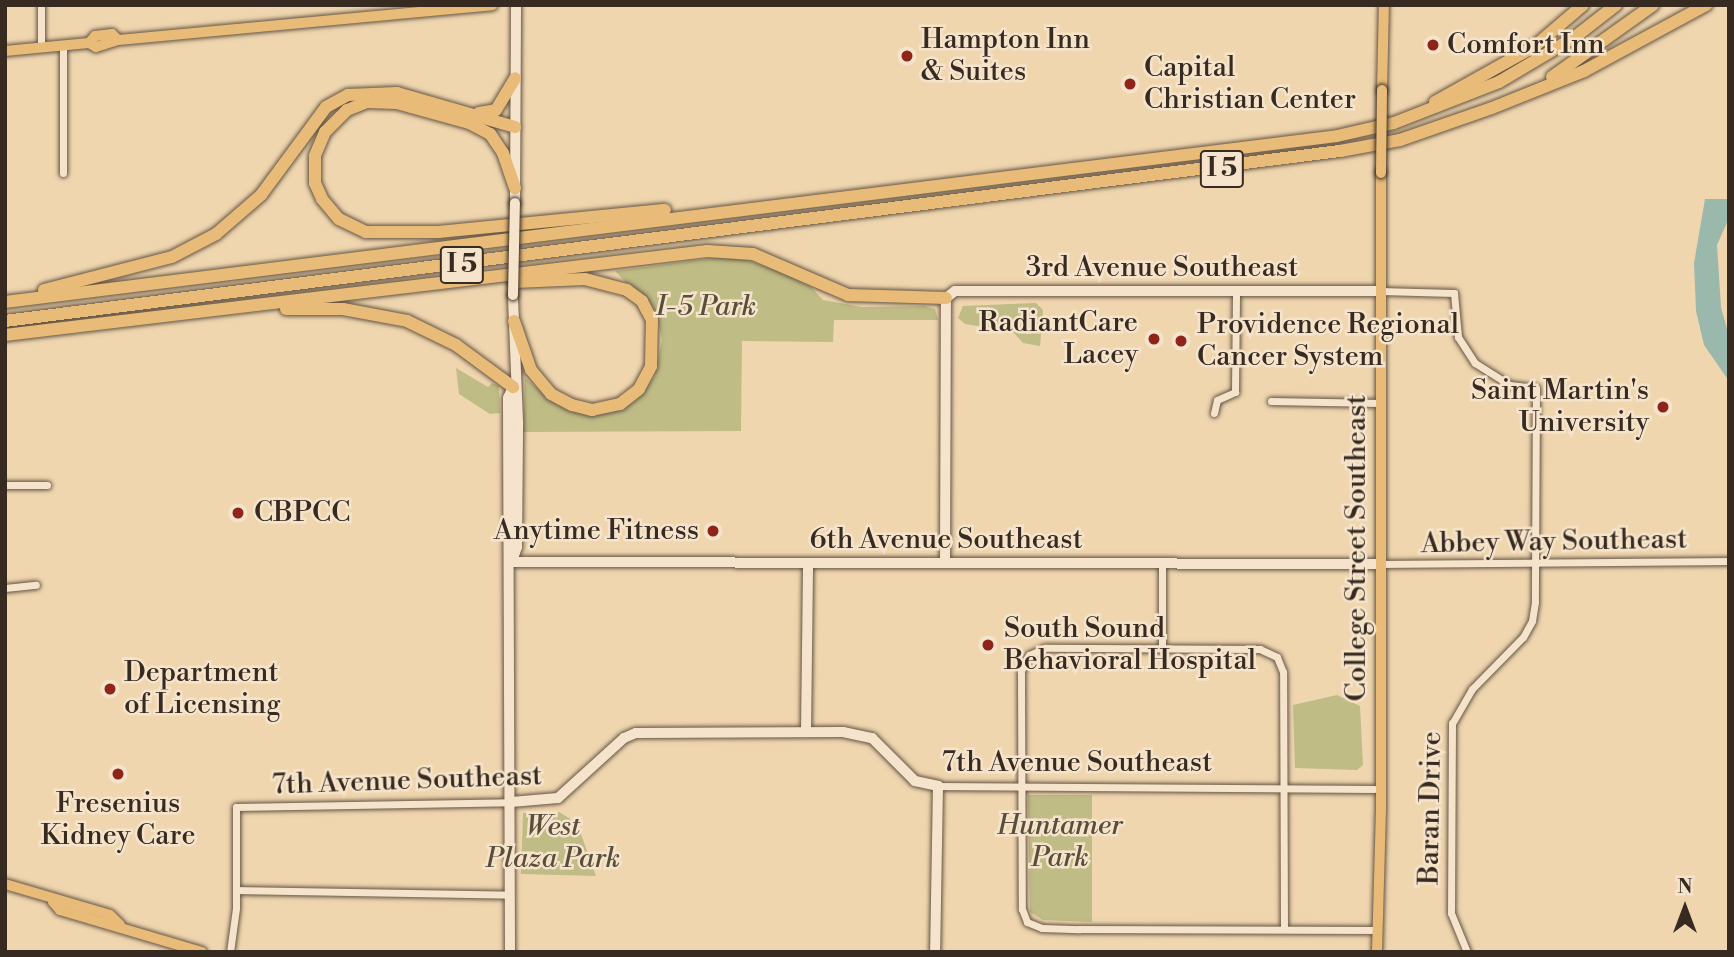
<!DOCTYPE html>
<html>
<head>
<meta charset="utf-8">
<style>
	body { margin:0 }
	#map { position:relative; width:1734px; height:957px; overflow:hidden; background:#efd6af; font-family:"Libre Bodoni",serif }
	div>[style] { position:absolute }
	.green>* { inset:0; background:#bfbc86 }
	.water>* { inset:0; background:#9ab9ac }
	.roads { filter:drop-shadow(0 0 2px #655544) drop-shadow(0 0 2px #655544) }
	.street>* { height:7px; margin:-3.5px; padding:0 3.5px; transform-origin:3.5px; border-radius:3.5px; background:#f5e4cb }
	.secondary>* { height:10px; margin:-5px; padding:0 5px; transform-origin:5px; border-radius:5px; background:#f5e4cb }
	.primary>* { height:10px; margin:-5px; padding:0 5px; transform-origin:5px; border-radius:5px; background:#e8bb78 }
	.highway>* { height:12px; margin:-6px; padding:0 6px; transform-origin:6px; border-radius:6px; background:#e8bb78 }
	.bridges { filter:drop-shadow(0 0 2px #372a20) drop-shadow(0 0 2px #372a20) }
	.secondary-bridge>* { height:10px; margin:-5px; padding:0 5px; transform-origin:5px; border-radius:5px; background:#f5e4cb }
	.primary-bridge>* { height:10px; margin:-5px; padding:0 5px; transform-origin:5px; border-radius:5px; background:#e8bb78 }
	.dots>* { width:19px; height:19px; translate:-50% -50%; box-sizing:border-box; border:4px solid #f5e4cb; border-radius:50% }
	span { translate:-50% -50%; white-space:nowrap; text-align:center; line-height:1.15; -webkit-text-stroke:5px #f5e4cb; paint-order:stroke }
	.shield-label span { padding:2px 5px; background:#f5e4cb; border:2px solid; border-radius:5px; -webkit-text-stroke-width:0 }
	.shield-label { font-size:26px; color:#372a20; font-weight:700 }
	.poi-label { font-size:28px; color:#372a20 }
	.left { translate:0 -50%; text-align:left }
	.right { translate:-100% -50%; text-align:right }
	.street-label { font-size:28px; color:#372a20 }
	.park-label { font-size:28px; color:#594e3a; font-style:italic }
	.frame { position:absolute; inset:0; border:7px solid #372a20; pointer-events:none }
	.north { position:absolute; left:1650px; top:873px; width:70px; height:70px; -webkit-text-stroke:5px #f5e4cb; paint-order:stroke; rotate:0deg; font-size:19px; font-weight:700; line-height:28px; text-align:center; color:#372a20 }
	.north::after { content:''; display:block; margin:auto; width:24px; height:32px; background:#372a20; clip-path:polygon(50% 0,100% 100%,50% 72%,0 100%) }
</style>
</head>
<body>
<div id="map">
	<div class="green">
		<div style="clip-path:polygon(713px 258px,741px 258px,781px 272px,811px 287px,823px 300px,862px 307px,924px 306px,935px 309px,938px 320px,834px 320px,833px 342px,742px 341px,741px 431px,523px 432px,525px 378px,557px 405px,601px 414px,622px 410px,637px 400px,655px 376px,662px 340px,657px 315px,615px 271px)"></div>
		<div style="clip-path:polygon(1036px 303px,1043px 310px,1040px 346px,1023px 343px,1012px 331px,965px 324px,958px 318px,963px 306px)"></div>
		<div style="clip-path:polygon(456px 368px,488px 387px,492px 383px,499px 386px,500px 413px,490px 414px,459px 394px)"></div>
		<div style="clip-path:polygon(1337px 695px,1360px 706px,1363px 765px,1357px 770px,1295px 768px,1293px 705px)"></div>
		<div style="clip-path:polygon(1028px 795px,1092px 795px,1092px 922px,1043px 920px,1030px 912px)"></div>
		<div style="clip-path:polygon(559px 812px,577px 823px,596px 876px,521px 874px,523px 813px)"></div>
	</div>
	<div class="water">
		<div style="clip-path:polygon(1705px 199px,1729px 199px,1729px 218px,1717px 245px,1721px 307px,1729px 336px,1729px 381px,1704px 345px,1696px 311px,1694px 263px)"></div>
	</div>
	<div class="roads">
		<div class="street">
			<div style="left:41px;top:48px;width:43px;rotate:-90deg"></div>
			<div style="left:63px;top:173px;width:127px;rotate:-90deg"></div>
			<div style="left:1380px;top:291px;width:74px;rotate:1.5deg"></div>
			<div style="left:1454px;top:293px;width:44px;rotate:84.8deg"></div>
			<div style="left:1458px;top:337px;width:31px;rotate:57deg"></div>
			<div style="left:1475px;top:363px;width:41px;rotate:32.2deg"></div>
			<div style="left:1510px;top:385px;width:26px;rotate:7deg"></div>
			<div style="left:1536px;top:388px;width:214px;rotate:90.3deg"></div>
			<div style="left:1535px;top:602px;width:19px;rotate:99deg"></div>
			<div style="left:1532px;top:621px;width:18px;rotate:119deg"></div>
			<div style="left:1523px;top:637px;width:73px;rotate:134.4deg"></div>
			<div style="left:1472px;top:689px;width:39px;rotate:120deg"></div>
			<div style="left:1452px;top:723px;width:190px;rotate:90.3deg"></div>
			<div style="left:1451px;top:913px;width:42px;rotate:67.7deg"></div>
			<div style="left:1271px;top:401px;width:109px;rotate:1.1deg"></div>
			<div style="left:1214px;top:413px;width:13px;rotate:-77deg"></div>
			<div style="left:1217px;top:400px;width:20px;rotate:-24deg"></div>
			<div style="left:1235px;top:392px;width:101px;rotate:-89.4deg"></div>
			<div style="left:5px;top:485px;width:42px"></div>
			<div style="left:1162px;top:563px;width:86px;rotate:90deg"></div>
			<div style="left:1380px;top:564px;width:349px;rotate:-0.5deg"></div>
			<div style="left:5px;top:588px;width:31px;rotate:-6deg"></div>
			<div style="left:938px;top:786px;width:436px;rotate:0.4deg"></div>
			<div style="left:237px;top:890px;width:273px;rotate:1deg"></div>
			<div style="left:1284px;top:929px;width:257px;rotate:-90.2deg"></div>
			<div style="left:1283px;top:672px;width:16px;rotate:-112deg"></div>
			<div style="left:1277px;top:657px;width:19px;rotate:-155deg"></div>
			<div style="left:1260px;top:649px;width:215px;rotate:-179.7deg"></div>
			<div style="left:1045px;top:648px;width:17px;rotate:156deg"></div>
			<div style="left:1029px;top:655px;width:18px;rotate:117deg"></div>
			<div style="left:1021px;top:671px;width:238px;rotate:89.8deg"></div>
			<div style="left:1022px;top:909px;width:14px;rotate:69deg"></div>
			<div style="left:1027px;top:922px;width:16px;rotate:22deg"></div>
			<div style="left:1042px;top:928px;width:37px;rotate:2deg"></div>
			<div style="left:1079px;top:929px;width:298px;rotate:0.2deg"></div>
			<div style="left:230px;top:952px;width:44px;rotate:-82.2deg"></div>
			<div style="left:236px;top:908px;width:101px;rotate:-90deg"></div>
			<div style="left:236px;top:807px;width:275px;rotate:-1deg"></div>
		</div>
		<div class="secondary">
			<div style="left:515px;top:203px;width:198px;rotate:-89.7deg"></div>
			<div style="left:512px;top:561px;width:15px;rotate:-70deg"></div>
			<div style="left:517px;top:547px;width:125px;rotate:-89.5deg"></div>
			<div style="left:518px;top:422px;width:127px;rotate:-92.3deg"></div>
			<div style="left:512px;top:562px;width:868px;rotate:0.13deg"></div>
			<div style="left:945px;top:562px;width:264px;rotate:-89.8deg"></div>
			<div style="left:946px;top:298px;width:11px;rotate:-38deg"></div>
			<div style="left:955px;top:291px;width:425px"></div>
			<div style="left:806px;top:732px;width:169px;rotate:-89.3deg"></div>
			<div style="left:511px;top:802px;width:47px;rotate:-4.9deg"></div>
			<div style="left:558px;top:798px;width:89px;rotate:-42.3deg"></div>
			<div style="left:624px;top:738px;width:13px;rotate:-23deg"></div>
			<div style="left:636px;top:733px;width:207px;rotate:-0.3deg"></div>
			<div style="left:843px;top:732px;width:30px;rotate:12deg"></div>
			<div style="left:872px;top:738px;width:61px;rotate:45deg"></div>
			<div style="left:915px;top:781px;width:24px;rotate:12deg"></div>
			<div style="left:938px;top:786px;width:166px;rotate:91deg"></div>
			<div style="left:510px;top:952px;width:554px;rotate:-90.21deg"></div>
			<div style="left:508px;top:398px;width:12px;rotate:-66deg"></div>
		</div>
		<div class="primary">
			<div style="left:89px;top:43px;width:9px;rotate:-49deg"></div>
			<div style="left:95px;top:36px;width:17px;rotate:-7deg"></div>
			<div style="left:112px;top:34px;width:8px;rotate:45deg"></div>
			<div style="left:5px;top:51px;width:84px;rotate:-5.4deg"></div>
			<div style="left:89px;top:43px;width:8px;rotate:30deg"></div>
			<div style="left:96px;top:47px;width:23px;rotate:-18deg"></div>
			<div style="left:118px;top:40px;width:376px;rotate:-5.3deg"></div>
			<div style="left:1382px;top:90px;width:85px;rotate:-88.7deg"></div>
			<div style="left:5px;top:884px;width:109px;rotate:16.4deg"></div>
			<div style="left:110px;top:915px;width:14px;rotate:45deg"></div>
			<div style="left:53px;top:902px;width:11px;rotate:49deg"></div>
			<div style="left:60px;top:910px;width:148px;rotate:16.5deg"></div>
			<div style="left:1377px;top:952px;width:141px;rotate:-88.4deg"></div>
			<div style="left:1381px;top:811px;width:638px;rotate:-90deg"></div>
		</div>
		<div class="highway">
			<div style="left:1552px;top:77px;width:124px;rotate:-35.5deg"></div>
			<div style="left:1435px;top:102px;width:115px;rotate:-29.2deg"></div>
			<div style="left:1535px;top:46px;width:63px;rotate:-40.5deg"></div>
			<div style="left:479px;top:113px;width:17px;rotate:-10deg"></div>
			<div style="left:496px;top:110px;width:37px;rotate:-59deg"></div>
			<div style="left:515px;top:188px;width:37px;rotate:-109deg"></div>
			<div style="left:503px;top:153px;width:23px;rotate:-124deg"></div>
			<div style="left:490px;top:134px;width:24px;rotate:-152deg"></div>
			<div style="left:469px;top:123px;width:75px;rotate:-164.5deg"></div>
			<div style="left:397px;top:103px;width:30px;rotate:-178deg"></div>
			<div style="left:367px;top:102px;width:22px;rotate:158deg"></div>
			<div style="left:347px;top:110px;width:31px;rotate:135deg"></div>
			<div style="left:325px;top:132px;width:26px;rotate:113deg"></div>
			<div style="left:315px;top:156px;width:27px;rotate:90deg"></div>
			<div style="left:315px;top:183px;width:17px;rotate:66deg"></div>
			<div style="left:322px;top:199px;width:26px;rotate:50deg"></div>
			<div style="left:339px;top:219px;width:30px;rotate:26deg"></div>
			<div style="left:366px;top:232px;width:73px"></div>
			<div style="left:439px;top:232px;width:227px;rotate:-5.6deg"></div>
			<div style="left:44px;top:290px;width:132px;rotate:-14.5deg"></div>
			<div style="left:172px;top:257px;width:50px;rotate:-27.6deg"></div>
			<div style="left:216px;top:234px;width:60px;rotate:-40.9deg"></div>
			<div style="left:261px;top:195px;width:109px;rotate:-53.5deg"></div>
			<div style="left:326px;top:107px;width:25px;rotate:-29deg"></div>
			<div style="left:348px;top:95px;width:49px;rotate:-2.3deg"></div>
			<div style="left:397px;top:93px;width:123px;rotate:16.1deg"></div>
			<div style="left:5px;top:302px;width:1342px;rotate:-7.1deg"></div>
			<div style="left:1337px;top:136px;width:58px;rotate:-12.8deg"></div>
			<div style="left:1394px;top:123px;width:113px;rotate:-21.3deg"></div>
			<div style="left:1499px;top:82px;width:88px;rotate:-30.6deg"></div>
			<div style="left:1575px;top:37px;width:52px;rotate:-38deg"></div>
			<div style="left:286px;top:309px;width:57px"></div>
			<div style="left:343px;top:309px;width:65px;rotate:10.6deg"></div>
			<div style="left:407px;top:321px;width:55px;rotate:26.1deg"></div>
			<div style="left:456px;top:345px;width:71px;rotate:36.4deg"></div>
			<div style="left:5px;top:321px;width:1346px;rotate:-7.26deg"></div>
			<div style="left:1340px;top:151px;width:61px;rotate:-10.4deg"></div>
			<div style="left:1400px;top:140px;width:97px;rotate:-19.2deg"></div>
			<div style="left:1492px;top:108px;width:99px;rotate:-21.9deg"></div>
			<div style="left:1584px;top:71px;width:139px;rotate:-28.4deg"></div>
			<div style="left:514px;top:321px;width:52px;rotate:70.9deg"></div>
			<div style="left:531px;top:370px;width:31px;rotate:50deg"></div>
			<div style="left:551px;top:394px;width:24px;rotate:28deg"></div>
			<div style="left:572px;top:405px;width:21px;rotate:14deg"></div>
			<div style="left:592px;top:410px;width:29px;rotate:-12deg"></div>
			<div style="left:620px;top:404px;width:24px;rotate:-38deg"></div>
			<div style="left:639px;top:389px;width:26px;rotate:-62deg"></div>
			<div style="left:651px;top:366px;width:46px;rotate:-88.8deg"></div>
			<div style="left:652px;top:320px;width:21px;rotate:-118deg"></div>
			<div style="left:642px;top:301px;width:19px;rotate:-144deg"></div>
			<div style="left:627px;top:290px;width:43px;rotate:-165.3deg"></div>
			<div style="left:585px;top:279px;width:71px;rotate:177.6deg"></div>
			<div style="left:5px;top:335px;width:707px;rotate:-6.82deg"></div>
			<div style="left:707px;top:251px;width:46px;rotate:3.7deg"></div>
			<div style="left:753px;top:254px;width:103px;rotate:23.3deg"></div>
			<div style="left:848px;top:295px;width:98px;rotate:1.8deg"></div>
		</div>
	</div>
	<div class="bridges">
		<div class="secondary-bridge">
			<div style="left:513px;top:295px;width:92px;rotate:-88.8deg"></div>
		</div>
		<div class="primary-bridge">
			<div style="left:1381px;top:173px;width:83px;rotate:-89.3deg"></div>
		</div>
	</div>
	<div class="dots">
		<div style="left:1433px;top:45px;background:#8f2418"></div>
		<div style="left:907px;top:56px;background:#8f2418"></div>
		<div style="left:1130px;top:84px;background:#8f2418"></div>
		<div style="left:1154px;top:339px;background:#8f2418"></div>
		<div style="left:1181px;top:341px;background:#8f2418"></div>
		<div style="left:1663px;top:407px;background:#8f2418"></div>
		<div style="left:238px;top:513px;background:#8f2418"></div>
		<div style="left:713px;top:531px;background:#8f2418"></div>
		<div style="left:988px;top:645px;background:#8f2418"></div>
		<div style="left:110px;top:689px;background:#8f2418"></div>
		<div style="left:118px;top:774px;background:#8f2418"></div>
	</div>
	<div class="shield-label">
		<span style="left:1222px;top:169px">I 5</span>
		<span style="left:462px;top:265px">I 5</span>
	</div>
	<div class="poi-label">
		<span class="left" style="left:921px;top:56px">Hampton Inn<br>&amp; Suites</span>
		<span class="left" style="left:1447px;top:45px">Comfort Inn</span>
		<span class="left" style="left:1144px;top:84px">Capital<br>Christian Center</span>
		<span class="right" style="left:1138px;top:339px">RadiantCare<br>Lacey</span>
		<span class="left" style="left:1197px;top:341px">Providence Regional<br>Cancer System</span>
		<span class="right" style="left:1649px;top:407px">Saint Martin's<br>University</span>
		<span class="left" style="left:254px;top:513px">CBPCC</span>
		<span class="right" style="left:699px;top:531px">Anytime Fitness</span>
		<span class="left" style="left:1004px;top:645px">South Sound<br>Behavioral Hospital</span>
		<span class="left" style="left:124px;top:689px">Department<br>of Licensing</span>
		<span style="left:118px;top:820px">Fresenius<br>Kidney Care</span>
	</div>
	<div class="street-label">
		<span style="left:1162px;top:268px">3rd Avenue Southeast</span>
		<span style="left:946px;top:540px">6th Avenue Southeast</span>
		<span style="left:1554px;top:542px;rotate:-1deg">Abbey Way Southeast</span>
		<span style="left:1357px;top:548px;rotate:-90deg">College Street Southeast</span>
		<span style="left:1077px;top:763px">7th Avenue Southeast</span>
		<span style="left:407px;top:781px;rotate:-2deg">7th Avenue Southeast</span>
		<span style="left:1431px;top:808px;rotate:-89deg">Baran Drive</span>
	</div>
	<div class="park-label">
		<span style="left:706px;top:307px">I-5 Park</span>
		<span style="left:1060px;top:842px">Huntamer<br>Park</span>
		<span style="left:553px;top:843px">West<br>Plaza Park</span>
	</div>
	<div class="frame"></div>
	<div class="north">N</div>
</div>
</body>
</html>
